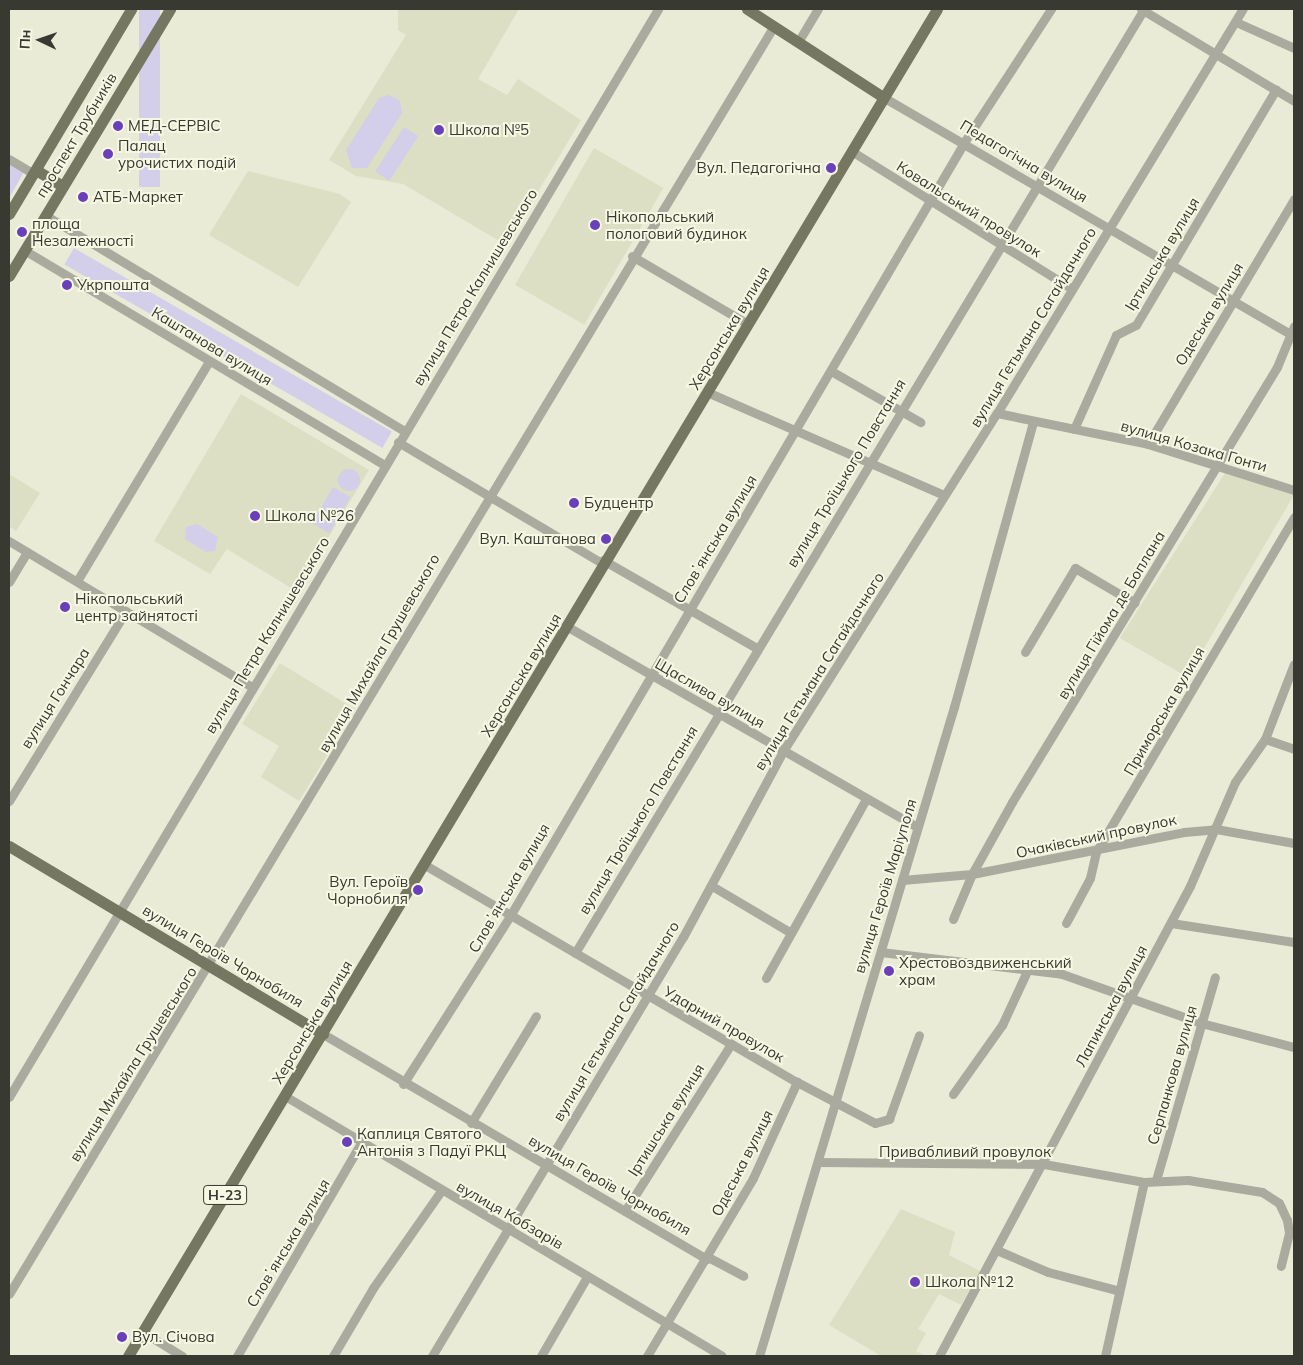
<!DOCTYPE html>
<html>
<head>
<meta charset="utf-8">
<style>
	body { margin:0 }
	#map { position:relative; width:1303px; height:1365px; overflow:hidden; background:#e9ebd7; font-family:Mulish,sans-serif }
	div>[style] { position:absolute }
	.built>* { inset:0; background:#dcdfc3; transform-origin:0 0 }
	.green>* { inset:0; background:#d3cee9; transform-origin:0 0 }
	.round { border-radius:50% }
	.minor>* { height:9px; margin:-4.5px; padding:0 4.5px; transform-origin:4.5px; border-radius:4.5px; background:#aaab9e }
	.major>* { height:11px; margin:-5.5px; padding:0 5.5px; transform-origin:5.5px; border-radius:5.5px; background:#767760 }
	.dots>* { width:14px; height:14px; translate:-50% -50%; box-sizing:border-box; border:2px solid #f6f8e4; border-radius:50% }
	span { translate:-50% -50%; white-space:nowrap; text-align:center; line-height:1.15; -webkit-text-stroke:4px #f6f8e4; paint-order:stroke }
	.shield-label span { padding:1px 4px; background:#f6f8e4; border:1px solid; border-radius:4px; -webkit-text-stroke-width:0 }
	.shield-label { font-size:14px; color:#383931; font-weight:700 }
	.poi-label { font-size:15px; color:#383931 }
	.left { translate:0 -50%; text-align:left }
	.right { translate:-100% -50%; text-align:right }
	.street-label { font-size:15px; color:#383931 }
	.frame { position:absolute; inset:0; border:10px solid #383931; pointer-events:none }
	.north { position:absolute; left:15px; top:15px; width:50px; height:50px; -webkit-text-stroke:4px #f6f8e4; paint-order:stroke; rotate:273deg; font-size:14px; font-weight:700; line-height:20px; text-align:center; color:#383931 }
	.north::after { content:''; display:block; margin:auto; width:18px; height:22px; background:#383931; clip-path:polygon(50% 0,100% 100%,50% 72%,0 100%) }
</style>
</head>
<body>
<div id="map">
	<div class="built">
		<div style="clip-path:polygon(398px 9px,519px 9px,478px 79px,507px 95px,518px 79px,581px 120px,506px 245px,403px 184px,356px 176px,329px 160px,406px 35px,398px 30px)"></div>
		<div style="left:594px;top:148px;width:80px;height:158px;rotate:30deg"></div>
		<div style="clip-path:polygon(248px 171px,340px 194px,351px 202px,298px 287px,209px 235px)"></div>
		<div style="clip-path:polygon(241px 394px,369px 470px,296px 591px,227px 549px,210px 574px,154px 541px)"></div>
		<div style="clip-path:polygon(1225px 473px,1294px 495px,1187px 677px,1120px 638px)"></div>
		<div style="clip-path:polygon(9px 474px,40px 493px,16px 531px,9px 526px)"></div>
		<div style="clip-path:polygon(280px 663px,355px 709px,299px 801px,261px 777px,279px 746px,242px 724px)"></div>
		<div style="clip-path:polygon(901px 1209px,955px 1232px,949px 1255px,980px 1271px,961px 1305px,939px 1294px,918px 1329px,926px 1333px,916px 1351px,926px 1356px,881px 1356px,829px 1325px)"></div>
	</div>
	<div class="green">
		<div style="left:139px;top:9px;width:21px;height:178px"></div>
		<div style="clip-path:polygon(389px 95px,400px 101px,402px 113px,367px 168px,352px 168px,346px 150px,379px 98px)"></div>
		<div style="left:404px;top:127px;width:17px;height:53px;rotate:33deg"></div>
		<div style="clip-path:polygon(9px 162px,24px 172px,9px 198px)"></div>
		<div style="left:74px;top:248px;width:367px;height:19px;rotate:30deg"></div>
		<div class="round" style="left:338px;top:469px;width:22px;height:22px"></div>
		<div style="left:333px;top:487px;width:20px;height:42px;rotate:30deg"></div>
		<div style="clip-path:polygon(197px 524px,218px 537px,215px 551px,206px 552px,185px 539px,186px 527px)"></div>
	</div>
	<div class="minor">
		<div style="left:1141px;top:9px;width:179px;rotate:31deg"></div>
		<div style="left:1236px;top:22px;width:64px;rotate:24.1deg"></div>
		<div style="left:798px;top:42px;width:39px;rotate:-59deg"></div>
		<div style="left:883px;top:97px;width:470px;rotate:30.2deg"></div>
		<div style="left:853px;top:152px;width:258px;rotate:32deg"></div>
		<div style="left:9px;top:159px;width:29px;rotate:31deg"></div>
		<div style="left:45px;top:215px;width:419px;rotate:31deg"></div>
		<div style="left:24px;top:250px;width:420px;rotate:30.8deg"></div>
		<div style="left:632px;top:256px;width:134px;rotate:30.4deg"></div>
		<div style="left:831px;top:371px;width:103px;rotate:29.8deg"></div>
		<div style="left:707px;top:392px;width:258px;rotate:23.5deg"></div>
		<div style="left:997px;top:413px;width:154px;rotate:11.6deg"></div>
		<div style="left:1148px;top:444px;width:153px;rotate:17.5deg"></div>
		<div style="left:1074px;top:429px;width:103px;rotate:-65.9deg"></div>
		<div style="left:1116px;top:335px;width:22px;rotate:-27deg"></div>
		<div style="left:1136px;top:325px;width:274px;rotate:-59.3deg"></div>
		<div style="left:398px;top:442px;width:237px;rotate:30.7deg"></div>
		<div style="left:1148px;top:444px;width:285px;rotate:-59.2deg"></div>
		<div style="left:9px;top:541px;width:283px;rotate:31deg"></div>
		<div style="left:603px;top:560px;width:175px;rotate:29.8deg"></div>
		<div style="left:77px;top:581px;width:257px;rotate:-59deg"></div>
		<div style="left:9px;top:582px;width:35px;rotate:-59deg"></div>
		<div style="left:568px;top:627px;width:402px;rotate:29.8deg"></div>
		<div style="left:1025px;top:652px;width:98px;rotate:-59.2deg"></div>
		<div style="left:1075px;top:568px;width:69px;rotate:30.3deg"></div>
		<div style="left:1265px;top:739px;width:31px;rotate:19deg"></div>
		<div style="left:9px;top:801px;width:223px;rotate:-58.4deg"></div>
		<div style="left:425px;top:865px;width:431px;rotate:30.3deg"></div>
		<div style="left:797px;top:1082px;width:88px;rotate:27.7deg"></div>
		<div style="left:875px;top:1123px;width:15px;rotate:-16deg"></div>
		<div style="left:889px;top:1119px;width:89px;rotate:-70.3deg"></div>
		<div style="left:902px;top:880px;width:70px;rotate:-4.9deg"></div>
		<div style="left:972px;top:874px;width:216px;rotate:-11.2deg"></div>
		<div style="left:1184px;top:832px;width:32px;rotate:-5deg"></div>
		<div style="left:1216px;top:829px;width:79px;rotate:10.2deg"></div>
		<div style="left:712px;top:886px;width:92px;rotate:30.7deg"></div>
		<div style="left:953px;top:919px;width:49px;rotate:-67.1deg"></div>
		<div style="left:972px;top:874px;width:82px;rotate:-60.9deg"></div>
		<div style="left:1012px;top:802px;width:509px;rotate:-58.65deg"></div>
		<div style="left:1277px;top:367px;width:44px;rotate:-67.5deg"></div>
		<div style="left:1066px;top:923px;width:51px;rotate:-61.9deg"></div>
		<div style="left:1090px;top:878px;width:27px;rotate:-77deg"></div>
		<div style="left:1096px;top:852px;width:389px;rotate:-59.4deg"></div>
		<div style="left:1171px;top:923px;width:124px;rotate:8.8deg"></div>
		<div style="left:881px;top:952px;width:182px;rotate:6.9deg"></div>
		<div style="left:1062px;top:974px;width:147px;rotate:19.4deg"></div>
		<div style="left:1201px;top:1023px;width:96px;rotate:14.5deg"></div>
		<div style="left:575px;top:953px;width:1102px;rotate:-58.92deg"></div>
		<div style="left:766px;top:978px;width:205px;rotate:-60.8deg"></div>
		<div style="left:323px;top:1034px;width:445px;rotate:30.4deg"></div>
		<div style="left:403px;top:1084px;width:199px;rotate:-57.5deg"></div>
		<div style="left:510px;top:916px;width:899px;rotate:-59.58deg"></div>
		<div style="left:965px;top:141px;width:158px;rotate:-56.9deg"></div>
		<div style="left:953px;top:1094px;width:85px;rotate:-54.6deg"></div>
		<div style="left:1002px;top:1025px;width:62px;rotate:-65.1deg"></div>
		<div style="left:285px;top:1096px;width:508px;rotate:30.75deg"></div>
		<div style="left:9px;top:1097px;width:1267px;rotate:-59.18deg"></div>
		<div style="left:471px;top:1123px;width:125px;rotate:-58.7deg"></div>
		<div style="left:818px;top:1162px;width:226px;rotate:0.5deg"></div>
		<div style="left:1044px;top:1164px;width:102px;rotate:10.2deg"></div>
		<div style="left:1144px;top:1182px;width:44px;rotate:-2.6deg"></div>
		<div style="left:1188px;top:1180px;width:75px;rotate:9.2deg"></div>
		<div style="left:1262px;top:1192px;width:20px;rotate:33deg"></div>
		<div style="left:1279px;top:1203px;width:19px;rotate:65deg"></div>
		<div style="left:1287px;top:1220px;width:13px;rotate:81deg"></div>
		<div style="left:1289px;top:1233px;width:34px;rotate:104deg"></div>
		<div style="left:1156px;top:1180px;width:211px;rotate:-73.8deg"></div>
		<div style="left:625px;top:1211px;width:198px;rotate:-57.6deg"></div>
		<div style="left:999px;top:1251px;width:53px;rotate:23.2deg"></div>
		<div style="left:1048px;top:1272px;width:70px;rotate:14.8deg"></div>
		<div style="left:708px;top:1257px;width:40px;rotate:28deg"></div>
		<div style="left:9px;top:1294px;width:1481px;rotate:-58.9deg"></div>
		<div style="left:143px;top:1332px;width:46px;rotate:31.6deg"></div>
		<div style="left:237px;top:1356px;width:246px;rotate:-59.8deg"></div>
		<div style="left:333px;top:1356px;width:79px;rotate:-59.5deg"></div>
		<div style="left:373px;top:1288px;width:118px;rotate:-55deg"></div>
		<div style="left:432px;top:1356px;width:488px;rotate:-59.1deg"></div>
		<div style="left:683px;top:937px;width:211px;rotate:-61.7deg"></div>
		<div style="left:783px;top:751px;width:400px;rotate:-57.7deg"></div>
		<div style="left:997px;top:413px;width:473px;rotate:-58.7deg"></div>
		<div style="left:541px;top:1356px;width:91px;rotate:-59.8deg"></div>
		<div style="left:647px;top:1356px;width:207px;rotate:-59.2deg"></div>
		<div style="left:753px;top:1178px;width:106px;rotate:-65.4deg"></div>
		<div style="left:759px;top:1356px;width:678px;rotate:-73.28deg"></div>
		<div style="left:954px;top:707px;width:295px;rotate:-74.5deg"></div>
		<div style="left:939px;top:1356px;width:533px;rotate:-61.9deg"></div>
		<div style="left:1190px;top:886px;width:113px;rotate:-66.6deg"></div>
		<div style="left:1235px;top:782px;width:52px;rotate:-55.1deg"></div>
		<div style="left:1265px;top:739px;width:80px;rotate:-68.9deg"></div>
		<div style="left:1105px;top:1356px;width:178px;rotate:-77.4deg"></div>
	</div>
	<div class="major">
		<div style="left:747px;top:9px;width:162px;rotate:32.9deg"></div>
		<div style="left:36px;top:170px;width:31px;rotate:31deg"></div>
		<div style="left:9px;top:214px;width:239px;rotate:-59.2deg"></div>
		<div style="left:9px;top:276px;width:312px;rotate:-58.9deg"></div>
		<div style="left:9px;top:846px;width:366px;rotate:30.9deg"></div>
		<div style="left:128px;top:1356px;width:1571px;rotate:-59.01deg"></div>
	</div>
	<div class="dots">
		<div style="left:118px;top:126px;background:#6940b9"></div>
		<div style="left:439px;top:130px;background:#6940b9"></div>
		<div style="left:108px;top:154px;background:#6940b9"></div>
		<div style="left:831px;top:168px;background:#6940b9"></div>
		<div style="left:83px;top:197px;background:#6940b9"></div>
		<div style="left:595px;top:225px;background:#6940b9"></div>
		<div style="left:22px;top:232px;background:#6940b9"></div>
		<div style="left:67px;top:285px;background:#6940b9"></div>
		<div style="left:574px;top:503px;background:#6940b9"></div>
		<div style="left:255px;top:516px;background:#6940b9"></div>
		<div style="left:606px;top:539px;background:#6940b9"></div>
		<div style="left:65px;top:607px;background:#6940b9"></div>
		<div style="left:418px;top:890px;background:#6940b9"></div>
		<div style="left:889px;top:971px;background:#6940b9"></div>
		<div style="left:347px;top:1142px;background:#6940b9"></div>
		<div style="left:915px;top:1282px;background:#6940b9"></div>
		<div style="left:122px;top:1337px;background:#6940b9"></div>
	</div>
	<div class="shield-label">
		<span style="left:225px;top:1195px">Н-23</span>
	</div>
	<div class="poi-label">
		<span class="left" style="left:128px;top:126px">МЕД-СЕРВІС</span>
		<span class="left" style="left:449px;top:130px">Школа №5</span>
		<span class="left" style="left:118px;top:154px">Палац<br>урочистих подій</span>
		<span class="right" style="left:821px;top:168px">Вул. Педагогічна</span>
		<span class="left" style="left:93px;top:197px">АТБ-Маркет</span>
		<span class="left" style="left:606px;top:225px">Нікопольський<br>пологовий будинок</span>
		<span class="left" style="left:32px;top:232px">площа<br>Незалежності</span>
		<span class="left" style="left:77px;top:285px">Укрпошта</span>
		<span class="left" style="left:584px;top:503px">Будцентр</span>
		<span class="left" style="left:265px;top:516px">Школа №26</span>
		<span class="right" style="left:596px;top:539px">Вул. Каштанова</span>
		<span class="left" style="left:75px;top:607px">Нікопольський<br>центр зайнятості</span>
		<span class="right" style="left:408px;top:890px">Вул. Героїв<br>Чорнобиля</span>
		<span class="left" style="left:899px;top:971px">Хрестовоздвиженський<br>храм</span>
		<span class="left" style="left:357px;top:1142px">Каплиця Святого<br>Антонія з Падуї РКЦ</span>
		<span class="left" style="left:925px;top:1282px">Школа №12</span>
		<span class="left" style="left:132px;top:1337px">Вул. Січова</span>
	</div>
	<div class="street-label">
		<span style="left:76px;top:135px;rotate:-59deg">проспект Трубників</span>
		<span style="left:1024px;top:161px;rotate:31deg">Педагогічна вулиця</span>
		<span style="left:969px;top:209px;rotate:32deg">Ковальський провулок</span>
		<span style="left:1162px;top:254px;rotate:-59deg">Іртишська вулиця</span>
		<span style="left:475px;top:287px;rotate:-59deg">вулиця Петра Калнишевського</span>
		<span style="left:1209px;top:314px;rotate:-59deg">Одеська вулиця</span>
		<span style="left:1033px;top:327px;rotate:-59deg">вулиця Гетьмана Сагайдачного</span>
		<span style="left:729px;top:328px;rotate:-59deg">Херсонська вулиця</span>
		<span style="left:212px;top:346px;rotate:31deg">Каштанова вулиця</span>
		<span style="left:1194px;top:446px;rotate:16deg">вулиця Козака Гонти</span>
		<span style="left:846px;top:473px;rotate:-59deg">вулиця Троїцького Повстання</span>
		<span style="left:715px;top:539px;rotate:-59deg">Словʼянська вулиця</span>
		<span style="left:1111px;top:615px;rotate:-59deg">вулиця Гійома де Боплана</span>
		<span style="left:267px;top:635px;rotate:-59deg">вулиця Петра Калнишевського</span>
		<span style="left:379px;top:653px;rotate:-60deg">вулиця Михайла Грушевського</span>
		<span style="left:819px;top:671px;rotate:-58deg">вулиця Гетьмана Сагайдачного</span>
		<span style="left:521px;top:675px;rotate:-59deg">Херсонська вулиця</span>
		<span style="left:710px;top:693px;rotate:30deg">Щаслива вулиця</span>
		<span style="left:55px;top:698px;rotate:-58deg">вулиця Гончара</span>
		<span style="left:1164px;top:711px;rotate:-60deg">Приморська вулиця</span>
		<span style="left:638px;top:820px;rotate:-59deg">вулиця Троїцького Повстання</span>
		<span style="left:1096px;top:836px;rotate:-12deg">Очаківський провулок</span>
		<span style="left:885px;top:886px;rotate:-73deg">вулиця Героїв Маріуполя</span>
		<span style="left:509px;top:888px;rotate:-60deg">Словʼянська вулиця</span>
		<span style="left:223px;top:956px;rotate:31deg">вулиця Героїв Чорнобиля</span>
		<span style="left:1111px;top:1006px;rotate:-62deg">Лапинська вулиця</span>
		<span style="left:616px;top:1021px;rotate:-59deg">вулиця Гетьмана Сагайдачного</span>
		<span style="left:312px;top:1022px;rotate:-59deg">Херсонська вулиця</span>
		<span style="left:724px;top:1024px;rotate:30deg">Ударний провулок</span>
		<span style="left:133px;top:1064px;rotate:-58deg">вулиця Михайла Грушевського</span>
		<span style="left:1172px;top:1075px;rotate:-74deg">Серпанкова вулиця</span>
		<span style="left:666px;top:1120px;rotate:-58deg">Іртишська вулиця</span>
		<span style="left:965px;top:1152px">Привабливий провулок</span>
		<span style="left:742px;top:1163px;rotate:-63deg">Одеська вулиця</span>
		<span style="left:610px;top:1185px;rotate:30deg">вулиця Героїв Чорнобиля</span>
		<span style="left:510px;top:1215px;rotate:30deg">вулиця Кобзарів</span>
		<span style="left:288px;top:1243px;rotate:-59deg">Словʼянська вулиця</span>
	</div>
	<div class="frame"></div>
	<div class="north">Пн</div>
</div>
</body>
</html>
